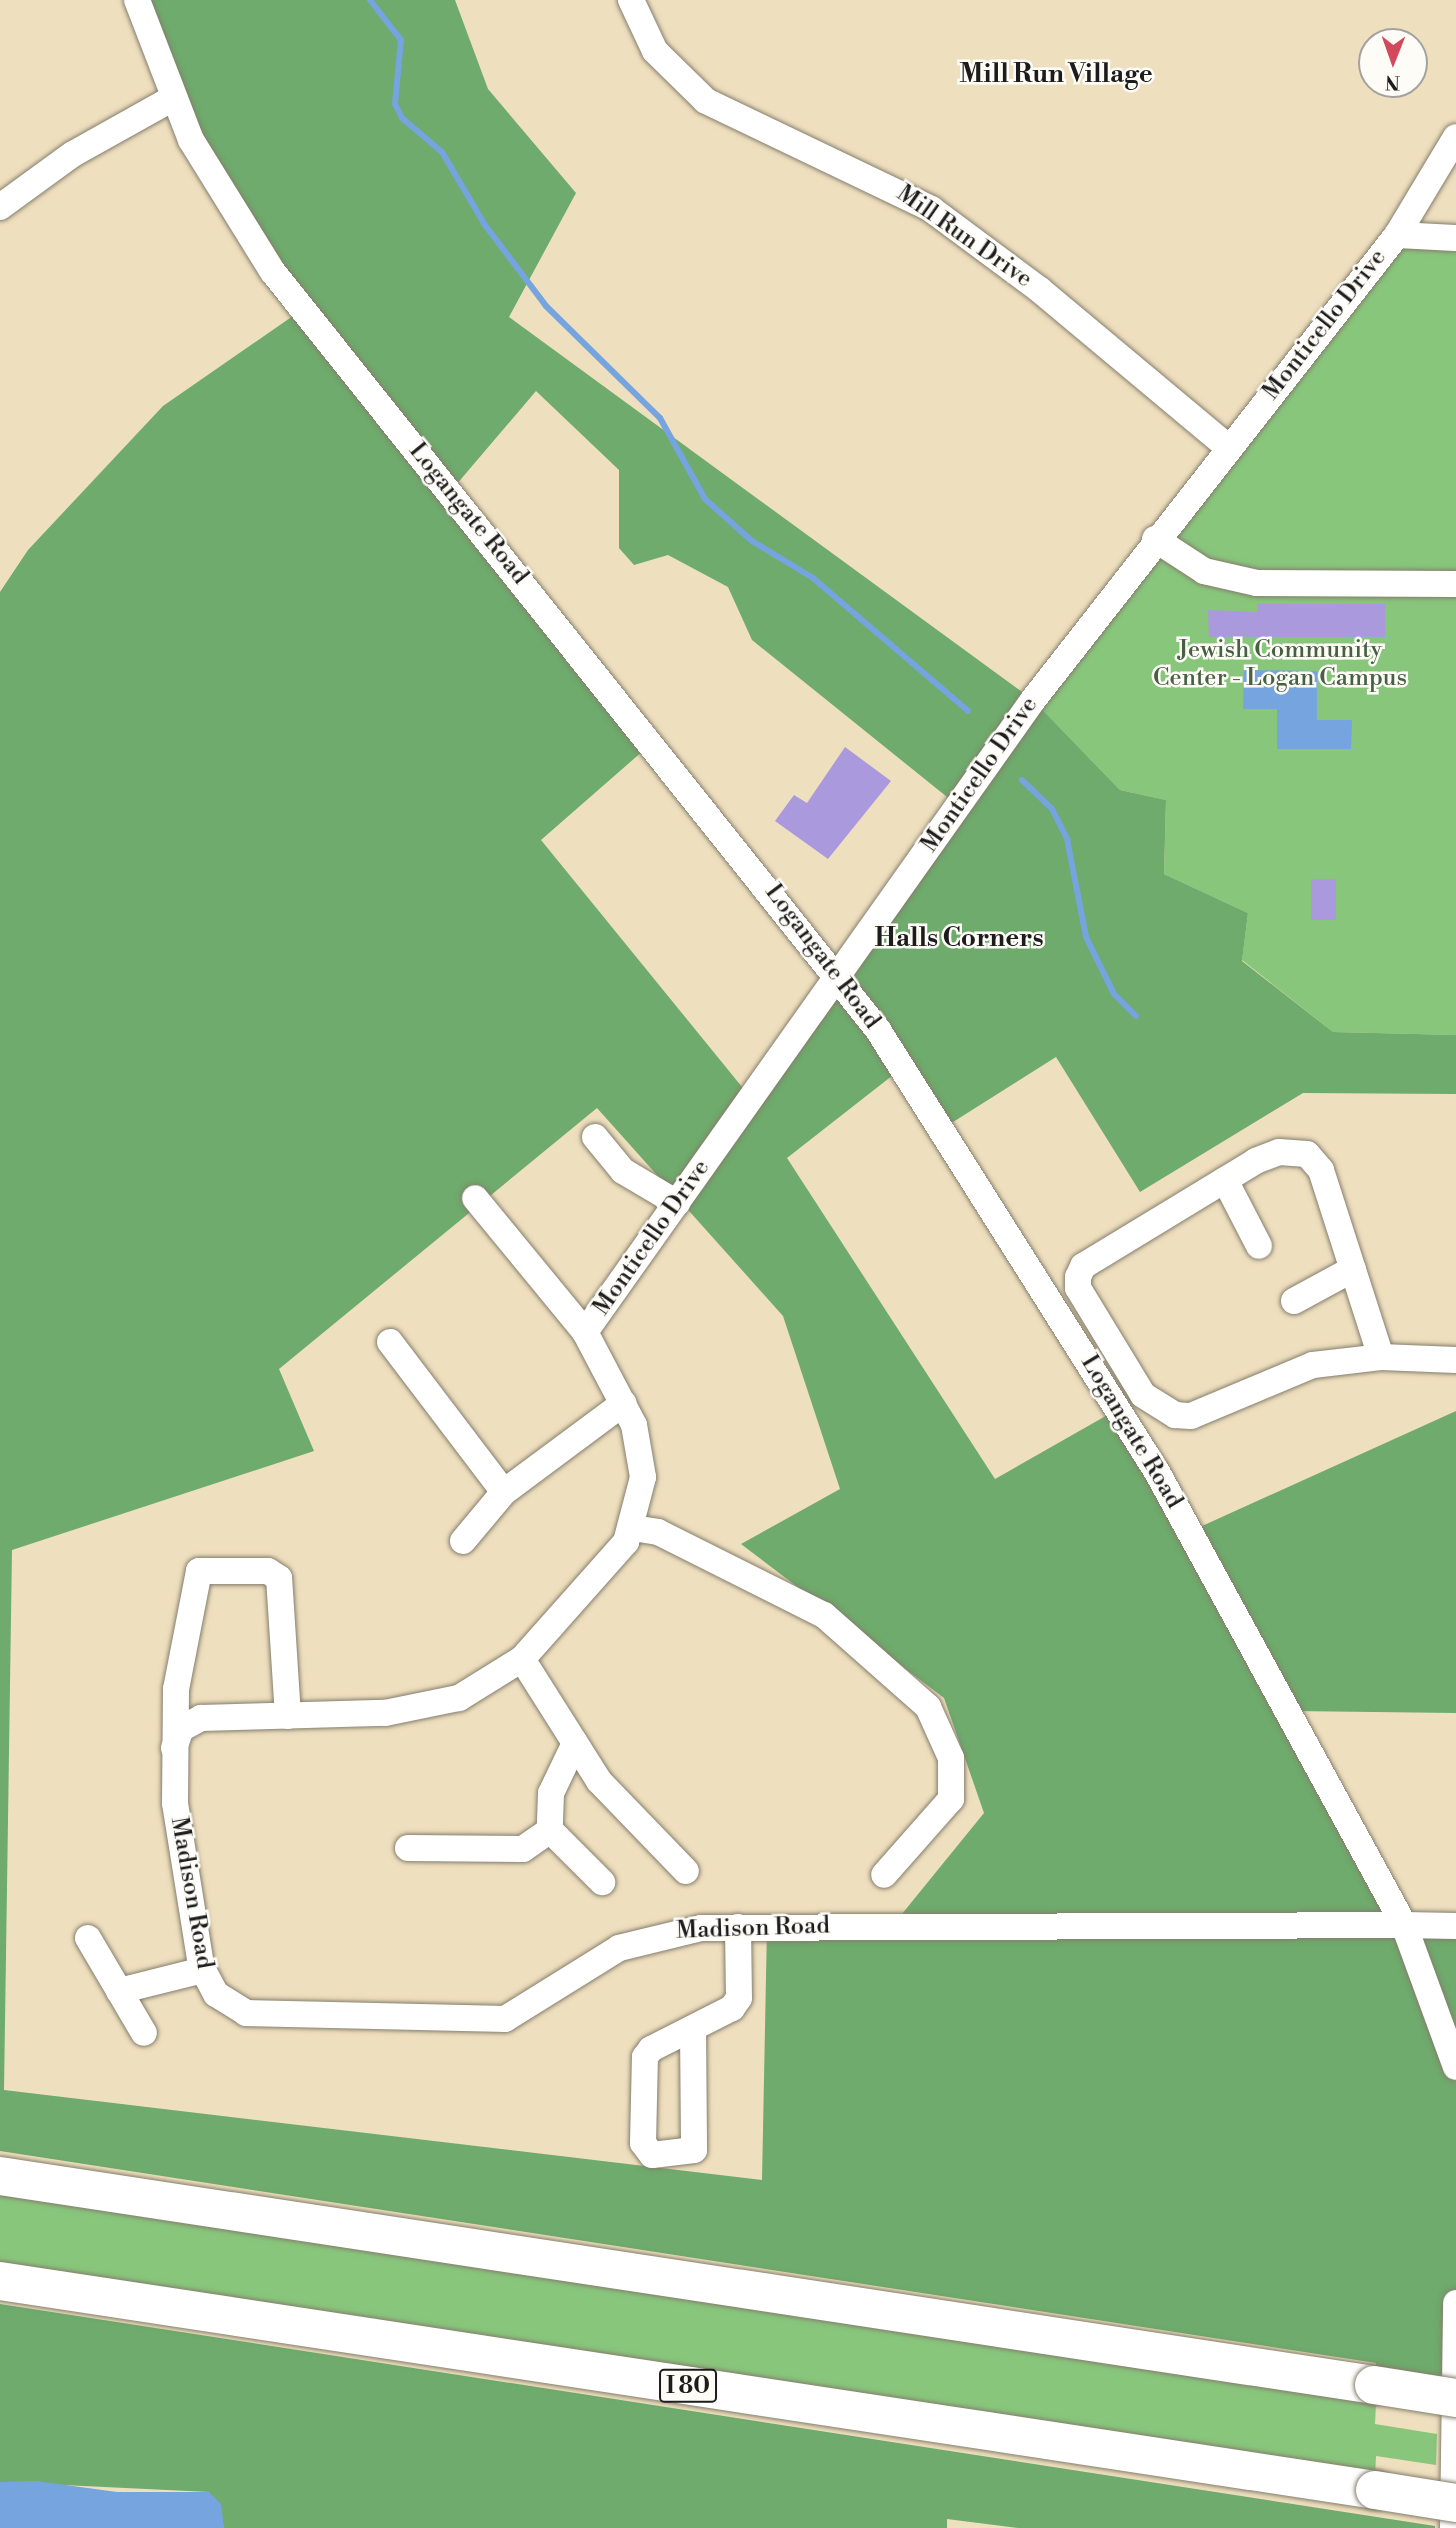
<!DOCTYPE html>
<html>
<head>
<meta charset="utf-8">
<style>
	body { margin:0 }
	#map { position:relative; width:1456px; height:2528px; overflow:hidden; background:#eedfbe; font-family:"Libre Bodoni",serif }
	div>[style] { position:absolute }
	.green>* { inset:0; background:#88c67c }
	.forest>* { inset:0; background:#6eab6c }
	.water>* { inset:0; background:#75a4df }
	.stream>* { height:6px; margin:-3px; padding:0 3px; transform-origin:3px; border-radius:3px; background:#75a4df }
	.building>* { inset:0; background:#ab99de; transform-origin:0 0 }
	.roads { filter:drop-shadow(0 0 2px #857e6d) drop-shadow(0 0 2px #857e6d) }
	.minor>* { height:26px; margin:-13px; padding:0 13px; transform-origin:13px; border-radius:13px; background:#fff }
	.highway>* { height:38px; margin:-19px; padding:0 19px; transform-origin:19px; border-radius:19px; background:#fff }
	.bridges { filter:drop-shadow(0 0 2px #857e6d) drop-shadow(0 0 2px #857e6d) }
	.highway-bridge>* { height:38px; margin:-19px; padding:0 19px; transform-origin:19px; border-radius:19px; background:#fff }
	span { translate:-50% -50%; white-space:nowrap; text-align:center; line-height:1.15; -webkit-text-stroke:5px #fdfcf7; paint-order:stroke }
	.shield-label span { padding:2px 5px; background:#fdfcf7; border:2px solid; border-radius:5px; -webkit-text-stroke-width:0 }
	.shield-label { font-size:23px; color:#1c1c1c; font-weight:700 }
	.street-label { font-size:24px; color:#1c1c1c }
	.park-label { font-size:24px; color:#476042 }
	.neighbourhood-label { font-size:26px; color:#1c1c1c; font-weight:700 }
	.north { position:absolute; left:1358px; top:28px; width:70px; height:70px; box-sizing:border-box; background:#fdfcf7; border:2px solid #a3a29f; border-radius:50%; rotate:181deg; font-size:19px; font-weight:700; line-height:28px; text-align:center; color:#1c1c1c }
	.north::after { content:''; display:block; margin:auto; width:24px; height:32px; background:#d1495b; clip-path:polygon(50% 0,100% 100%,50% 72%,0 100%) }
</style>
</head>
<body>
<div id="map">
	<div class="green">
		<div style="clip-path:polygon(1397px 235px,1456px 238px,1456px 1035px,1333px 1032px,1242px 960px,1248px 913px,1164px 874px,1166px 800px,1120px 790px,1033px 700px)"></div>
		<div style="clip-path:polygon(0 2191px,1376px 2404px,1375px 2424px,1437px 2434px,1436px 2465px,1376px 2456px,1375px 2477px,0 2264px)"></div>
	</div>
	<div class="forest">
		<div style="clip-path:polygon(evenodd,137px 0,455px 0,488px 89px,576px 193px,509px 317px,1033px 700px,1120px 790px,1166px 800px,1164px 874px,1248px 913px,1242px 961px,1333px 1032px,1456px 1035px,1456px 1094px,1303px 1093px,1140px 1192px,1056px 1057px,942px 1129px,902px 1068px,787px 1158px,995px 1479px,1118px 1409px,1191px 1531px,1456px 1411px,1456px 1713px,1292px 1711px,1404px 1925px,1456px 1926px,1456px 2398px,1374px 2385px,1376px 2363px,0 2151px,0 592px,28px 550px,163px 406px,303px 309px,250px 239px,137px 0,536px 391px,619px 470px,619px 548px,634px 565px,668px 555px,728px 587px,752px 640px,957px 805px,751px 1098px,541px 840px,652px 743px,450px 492px,536px 391px,137px 0,597px 1108px,783px 1316px,840px 1489px,741px 1544px,944px 1698px,984px 1813px,893px 1925px,767px 1927px,762px 2180px,4px 2090px,12px 1550px,314px 1451px,279px 1369px,597px 1108px)"></div>
		<div style="clip-path:polygon(0 2304px,1435px 2526px,1435px 2528px,1019px 2528px,947px 2519px,947px 2528px,224px 2528px,209px 2492px,0 2482px)"></div>
	</div>
	<div class="water">
		<div style="clip-path:polygon(1244px 670px,1317px 671px,1317px 720px,1352px 720px,1351px 749px,1277px 749px,1277px 709px,1243px 709px)"></div>
		<div style="clip-path:polygon(36px 2481px,117px 2492px,209px 2492px,221px 2504px,224px 2528px,0 2528px,0 2482px)"></div>
	</div>
	<div class="stream">
		<div style="left:370px;top:0;width:51px;rotate:52.2deg"></div>
		<div style="left:401px;top:40px;width:64px;rotate:95.4deg"></div>
		<div style="left:395px;top:104px;width:16px;rotate:63deg"></div>
		<div style="left:402px;top:118px;width:52px;rotate:40.4deg"></div>
		<div style="left:442px;top:152px;width:85px;rotate:59.5deg"></div>
		<div style="left:485px;top:225px;width:101px;rotate:53deg"></div>
		<div style="left:546px;top:306px;width:160px;rotate:44.5deg"></div>
		<div style="left:660px;top:418px;width:93px;rotate:60.9deg"></div>
		<div style="left:705px;top:499px;width:63px;rotate:41.8deg"></div>
		<div style="left:752px;top:541px;width:71px;rotate:31.2deg"></div>
		<div style="left:813px;top:578px;width:204px;rotate:40.6deg"></div>
		<div style="left:1022px;top:780px;width:42px;rotate:44deg"></div>
		<div style="left:1052px;top:809px;width:34px;rotate:63deg"></div>
		<div style="left:1067px;top:839px;width:100px;rotate:79deg"></div>
		<div style="left:1086px;top:937px;width:64px;rotate:63.8deg"></div>
		<div style="left:1114px;top:994px;width:31px;rotate:45deg"></div>
	</div>
	<div class="building">
		<div style="clip-path:polygon(1257px 604px,1385px 604px,1385px 637px,1209px 637px,1208px 610px,1257px 612px)"></div>
		<div style="clip-path:polygon(845px 747px,891px 781px,828px 859px,775px 821px,794px 795px,807px 803px)"></div>
		<div style="left:1311px;top:879px;width:25px;height:41px"></div>
	</div>
	<div class="roads">
		<div class="minor">
			<div style="left:137px;top:0;width:150px;rotate:68.9deg"></div>
			<div style="left:191px;top:140px;width:155px;rotate:58.2deg"></div>
			<div style="left:273px;top:272px;width:970px;rotate:51.4deg"></div>
			<div style="left:878px;top:1030px;width:523px;rotate:57.74deg"></div>
			<div style="left:1157px;top:1472px;width:516px;rotate:61.4deg"></div>
			<div style="left:1404px;top:1925px;width:52px;rotate:1.1deg"></div>
			<div style="left:631px;top:0;width:56px;rotate:64.8deg"></div>
			<div style="left:655px;top:51px;width:71px;rotate:44.4deg"></div>
			<div style="left:706px;top:101px;width:250px;rotate:25.6deg"></div>
			<div style="left:931px;top:209px;width:136px;rotate:36.6deg"></div>
			<div style="left:1040px;top:290px;width:245px;rotate:39.9deg"></div>
			<div style="left:0;top:207px;width:90px;rotate:-36deg"></div>
			<div style="left:73px;top:154px;width:115px;rotate:-29.2deg"></div>
			<div style="left:1397px;top:235px;width:59px;rotate:2.9deg"></div>
			<div style="left:1155px;top:539px;width:59px;rotate:33.1deg"></div>
			<div style="left:1204px;top:571px;width:54px;rotate:12.8deg"></div>
			<div style="left:1257px;top:583px;width:199px;rotate:0.3deg"></div>
			<div style="left:595px;top:1137px;width:44px;rotate:50.5deg"></div>
			<div style="left:623px;top:1171px;width:63px;rotate:30.7deg"></div>
			<div style="left:1225px;top:1180px;width:74px;rotate:62.7deg"></div>
			<div style="left:1294px;top:1301px;width:67px;rotate:-28.5deg"></div>
			<div style="left:585px;top:1332px;width:775px;rotate:-54.67deg"></div>
			<div style="left:1033px;top:700px;width:591px;rotate:-51.95deg"></div>
			<div style="left:1397px;top:235px;width:114px;rotate:-59deg"></div>
			<div style="left:390px;top:1342px;width:188px;rotate:52.8deg"></div>
			<div style="left:504px;top:1492px;width:149px;rotate:-36.6deg"></div>
			<div style="left:1381px;top:1357px;width:196px;rotate:-107.8deg"></div>
			<div style="left:1321px;top:1170px;width:21px;rotate:-131deg"></div>
			<div style="left:1307px;top:1154px;width:28px;rotate:-176deg"></div>
			<div style="left:1279px;top:1152px;width:25px;rotate:159deg"></div>
			<div style="left:1256px;top:1161px;width:202px;rotate:148.7deg"></div>
			<div style="left:1083px;top:1266px;width:12px;rotate:114deg"></div>
			<div style="left:1078px;top:1277px;width:11px;rotate:90deg"></div>
			<div style="left:1078px;top:1288px;width:125px;rotate:58.7deg"></div>
			<div style="left:1143px;top:1395px;width:38px;rotate:32deg"></div>
			<div style="left:1175px;top:1415px;width:16px;rotate:4deg"></div>
			<div style="left:1191px;top:1416px;width:132px;rotate:-22.7deg"></div>
			<div style="left:1313px;top:1365px;width:68px;rotate:-6.7deg"></div>
			<div style="left:1381px;top:1357px;width:75px;rotate:2.3deg"></div>
			<div style="left:633px;top:1528px;width:25px;rotate:9deg"></div>
			<div style="left:658px;top:1532px;width:186px;rotate:26.6deg"></div>
			<div style="left:824px;top:1615px;width:139px;rotate:41.5deg"></div>
			<div style="left:928px;top:1707px;width:56px;rotate:65.7deg"></div>
			<div style="left:951px;top:1758px;width:41px;rotate:90deg"></div>
			<div style="left:951px;top:1799px;width:101px;rotate:131.4deg"></div>
			<div style="left:463px;top:1541px;width:64px;rotate:-50.1deg"></div>
			<div style="left:522px;top:1659px;width:144px;rotate:57.7deg"></div>
			<div style="left:599px;top:1781px;width:125px;rotate:46deg"></div>
			<div style="left:288px;top:1716px;width:138px;rotate:-93.7deg"></div>
			<div style="left:279px;top:1578px;width:13px;rotate:-148deg"></div>
			<div style="left:268px;top:1571px;width:69px;rotate:180deg"></div>
			<div style="left:199px;top:1571px;width:120px;rotate:101deg"></div>
			<div style="left:176px;top:1689px;width:114px;rotate:90.5deg"></div>
			<div style="left:175px;top:1803px;width:165px;rotate:80.9deg"></div>
			<div style="left:201px;top:1966px;width:32px;rotate:62deg"></div>
			<div style="left:216px;top:1994px;width:36px;rotate:32deg"></div>
			<div style="left:246px;top:2013px;width:259px;rotate:1.3deg"></div>
			<div style="left:505px;top:2019px;width:134px;rotate:-31.9deg"></div>
			<div style="left:619px;top:1948px;width:84px;rotate:-13.7deg"></div>
			<div style="left:701px;top:1928px;width:703px;rotate:-0.24deg"></div>
			<div style="left:1404px;top:1925px;width:151px;rotate:69.9deg"></div>
			<div style="left:575px;top:1743px;width:55px;rotate:115.6deg"></div>
			<div style="left:551px;top:1793px;width:37px;rotate:92deg"></div>
			<div style="left:550px;top:1830px;width:74px;rotate:45deg"></div>
			<div style="left:174px;top:1748px;width:20px;rotate:-70deg"></div>
			<div style="left:181px;top:1729px;width:23px;rotate:-29deg"></div>
			<div style="left:201px;top:1718px;width:184px;rotate:-1.6deg"></div>
			<div style="left:385px;top:1713px;width:76px;rotate:-11.5deg"></div>
			<div style="left:459px;top:1698px;width:74px;rotate:-31.8deg"></div>
			<div style="left:522px;top:1659px;width:157px;rotate:-48.4deg"></div>
			<div style="left:626px;top:1542px;width:67px;rotate:-75.3deg"></div>
			<div style="left:643px;top:1477px;width:53px;rotate:-99.8deg"></div>
			<div style="left:634px;top:1425px;width:105px;rotate:-117.8deg"></div>
			<div style="left:585px;top:1332px;width:173px;rotate:-129.4deg"></div>
			<div style="left:408px;top:1848px;width:115px;rotate:0.5deg"></div>
			<div style="left:523px;top:1849px;width:33px;rotate:-35deg"></div>
			<div style="left:88px;top:1938px;width:110px;rotate:59.5deg"></div>
			<div style="left:119px;top:1991px;width:87px;rotate:-14deg"></div>
			<div style="left:693px;top:2029px;width:121px;rotate:89.5deg"></div>
			<div style="left:694px;top:2150px;width:42px;rotate:173.2deg"></div>
			<div style="left:652px;top:2155px;width:15px;rotate:-127deg"></div>
			<div style="left:643px;top:2143px;width:86px;rotate:-88.7deg"></div>
			<div style="left:645px;top:2057px;width:10px;rotate:-53deg"></div>
			<div style="left:651px;top:2049px;width:91px;rotate:-26.8deg"></div>
			<div style="left:732px;top:2008px;width:12px;rotate:-55deg"></div>
			<div style="left:739px;top:1998px;width:71px;rotate:-90.8deg"></div>
			<div style="left:1453px;top:2528px;width:225px;rotate:-89.2deg"></div>
		</div>
		<div class="highway">
			<div style="left:0;top:2176px;width:1390px;rotate:8.65deg"></div>
			<div style="left:0;top:2281px;width:1391px;rotate:8.64deg"></div>
		</div>
	</div>
	<div class="bridges">
		<div class="highway-bridge">
			<div style="left:1374px;top:2385px;width:83px;rotate:9deg"></div>
			<div style="left:1375px;top:2490px;width:82px;rotate:9.1deg"></div>
		</div>
	</div>
	<div class="shield-label">
		<span style="left:688px;top:2386px">I 80</span>
	</div>
	<div class="street-label">
		<span style="left:964px;top:237px;rotate:35deg">Mill Run Drive</span>
		<span style="left:1325px;top:325px;rotate:-52deg">Monticello Drive</span>
		<span style="left:468px;top:514px;rotate:51deg">Logangate Road</span>
		<span style="left:980px;top:775px;rotate:-55deg">Monticello Drive</span>
		<span style="left:822px;top:957px;rotate:53deg">Logangate Road</span>
		<span style="left:652px;top:1238px;rotate:-55deg">Monticello Drive</span>
		<span style="left:1131px;top:1432px;rotate:59deg">Logangate Road</span>
		<span style="left:191px;top:1893px;rotate:80deg">Madison Road</span>
		<span style="left:753px;top:1929px;rotate:-2deg">Madison Road</span>
	</div>
	<div class="park-label">
		<span style="left:1280px;top:665px">Jewish Community<br>Center - Logan Campus</span>
	</div>
	<div class="neighbourhood-label">
		<span style="left:1056px;top:75px">Mill Run Village</span>
		<span style="left:959px;top:939px">Halls Corners</span>
	</div>
	<div class="north">N</div>
</div>
</body>
</html>
